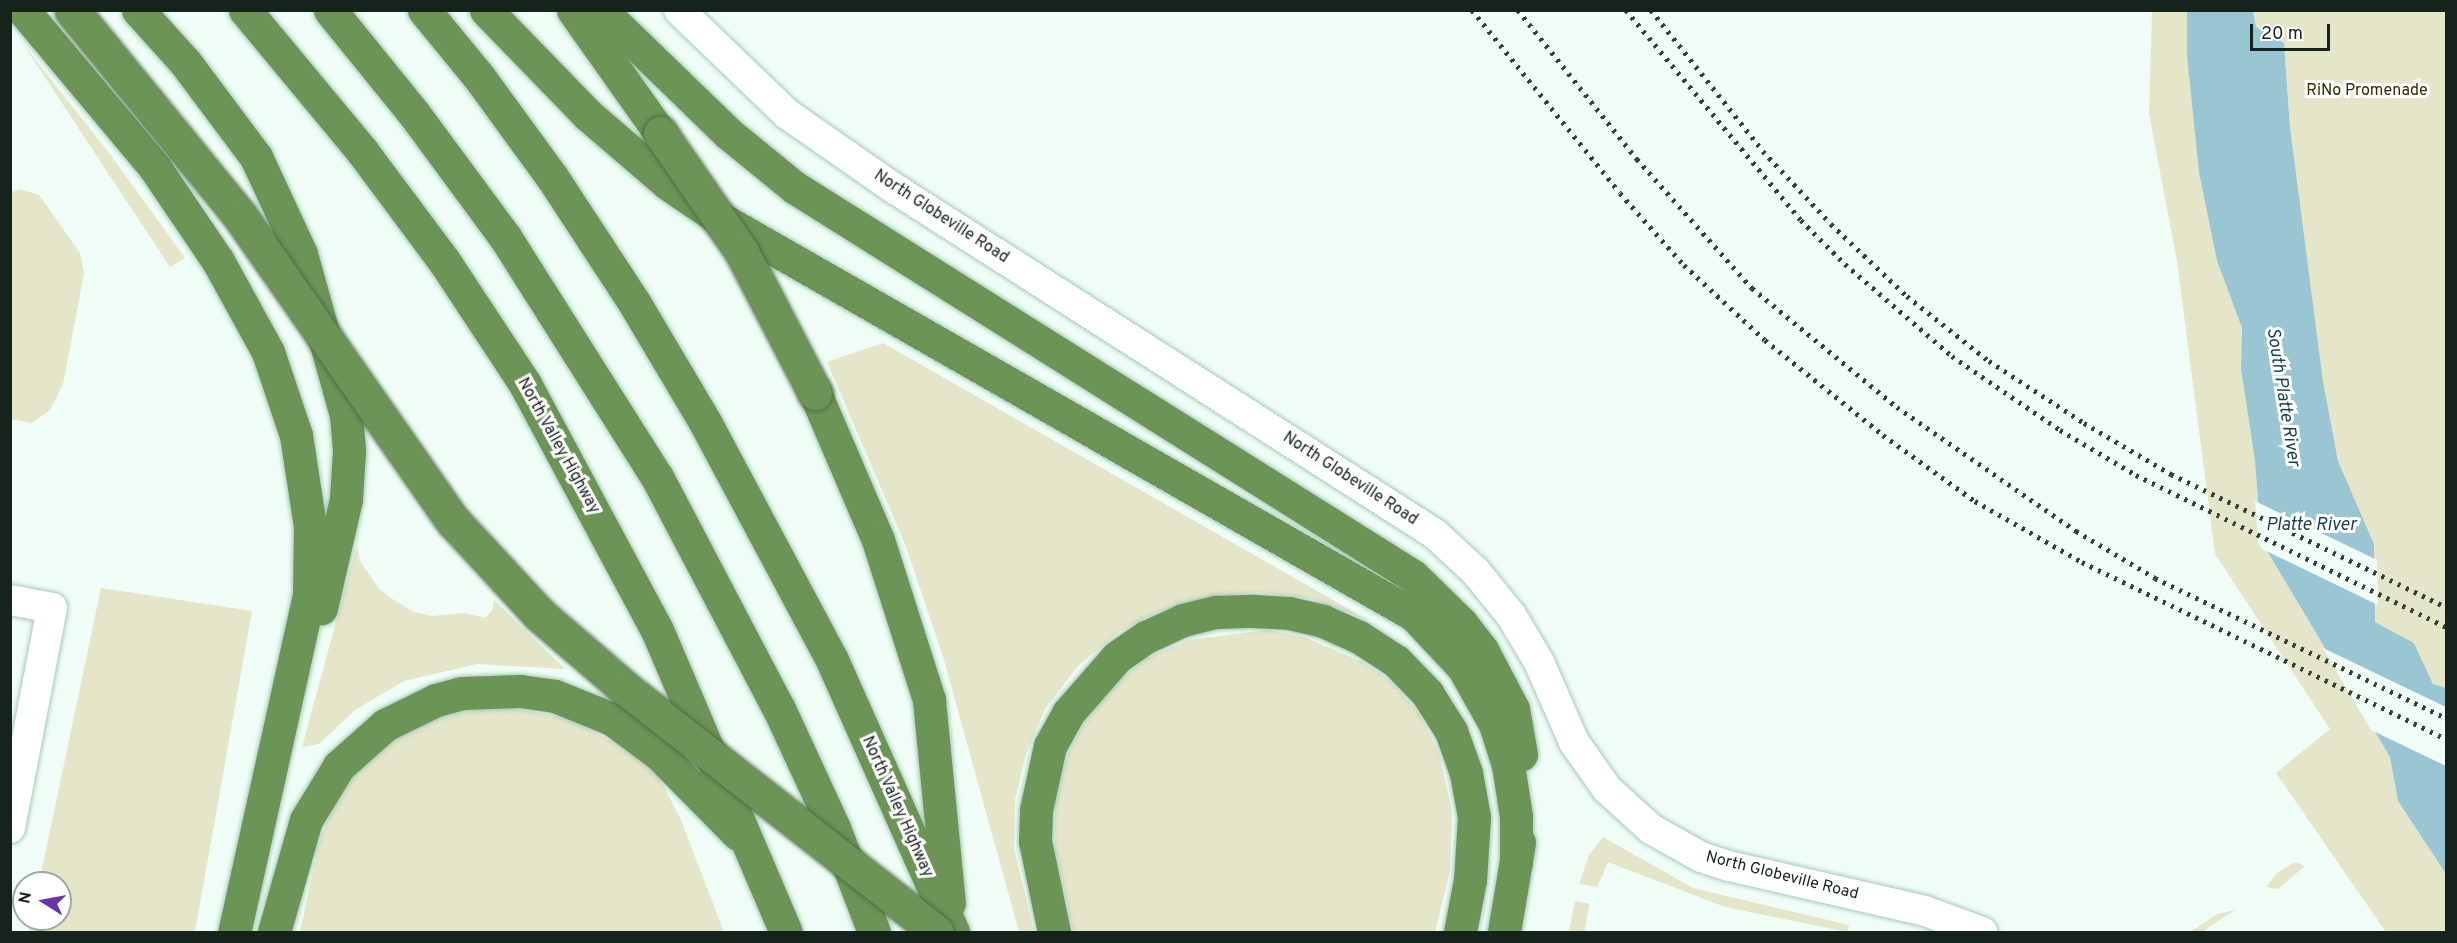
<!DOCTYPE html>
<html>
<head>
<meta charset="utf-8">
<style>
	body { margin:0 }
	#map { position:relative; width:2457px; height:943px; overflow:hidden; background:#effdf6; font-family:Overpass,sans-serif }
	div>[style] { position:absolute }
	.green>* { inset:0; background:#e5e5ca; transform-origin:0 0 }
	.water>* { inset:0; background:#9ac5d2 }
	.pier>* { inset:0; background:#effdf6 }
	.roads { filter:drop-shadow(0 0 2px #a7c9b7) drop-shadow(0 0 2px #a7c9b7) }
	.minor>* { height:30px; margin:-15px; padding:0 15px; transform-origin:15px; border-radius:15px; background:#fff }
	.highway>* { height:33px; margin:-16.5px; padding:0 16.5px; transform-origin:16.5px; border-radius:16.5px; background:#6d9457 }
	.rail>* { height:4.5px; margin-top:-2.25px; transform-origin:0; background:repeating-linear-gradient(90deg,#34413b 0 3px,transparent 0 9px) }
	.bridges { filter:drop-shadow(0 0 2px #4f6c43) drop-shadow(0 0 2px #4f6c43) }
	.highway-bridge>* { height:33px; margin:-16.5px; padding:0 16.5px; transform-origin:16.5px; border-radius:16.5px; background:#6d9457 }
	span { translate:-50% -50%; white-space:nowrap; text-align:center; line-height:1.15; -webkit-text-stroke:6px #fff; paint-order:stroke }
	.park-label { font-size:16px; color:#2f2d00 }
	.street-label { font-size:16px; color:#16231d }
	.water-label { font-size:18px; color:#173e49; font-style:italic }
	.frame { position:absolute; inset:0; border:12px solid #16231d; pointer-events:none }
	.north { position:absolute; left:12px; top:871px; width:60px; height:60px; box-sizing:border-box; background:#fff; border:2px solid #a2a7a5; border-radius:50%; rotate:281deg; font-size:16px; font-weight:700; line-height:24px; text-align:center; color:#16231d }
	.north::after { content:''; display:block; margin:auto; width:21px; height:27px; background:#6a33a9; clip-path:polygon(50% 0,100% 100%,50% 72%,0 100%) }
	.scale { position:absolute; left:2250px; top:24px; width:80px; height:27px; box-sizing:border-box; border:3px solid #16231d; border-top:0; padding-left:8px; font-size:18px; line-height:21px; white-space:nowrap; color:#16231d; -webkit-text-stroke:4px #fff; paint-order:stroke }
</style>
</head>
<body>
<div id="map">
	<div class="green">
		<div style="clip-path:polygon(2152px 11px,2187px 11px,2187px 56px,2200px 173px,2217px 261px,2242px 328px,2241px 369px,2255px 461px,2261px 541px,2390px 757px,2398px 801px,2446px 874px,2446px 932px,2386px 932px,2276px 773px,2330px 729px,2215px 554px,2177px 261px,2149px 114px)"></div>
		<div style="clip-path:polygon(2253px 11px,2446px 11px,2446px 688px,2433px 684px,2414px 643px,2375px 622px,2374px 544px,2338px 461px,2323px 381px,2290px 127px,2284px 43px,2256px 27px)"></div>
		<div style="clip-path:polygon(23px 44px,110px 154px,185px 258px,170px 267px)"></div>
		<div style="clip-path:polygon(20px 189px,39px 195px,80px 253px,84px 274px,63px 384px,50px 410px,32px 423px,11px 419px,10px 193px)"></div>
		<div style="clip-path:polygon(883px 343px,1368px 620px,1309px 598px,1258px 592px,1208px 597px,1159px 611px,1119px 632px,1078px 666px,1045px 709px,1026px 754px,1015px 800px,1014px 848px,1034px 932px,1019px 932px,944px 660px,905px 544px,827px 362px)"></div>
		<div style="clip-path:polygon(357px 545px,360px 561px,379px 589px,394px 600px,414px 612px,433px 616px,465px 613px,485px 618px,492px 611px,494px 600px,565px 669px,477px 664px,404px 681px,355px 710px,319px 744px,302px 747px)"></div>
		<div style="clip-path:polygon(101px 588px,252px 611px,195px 932px,28px 932px,31px 919px,60px 919px,60px 883px,39px 883px)"></div>
		<div style="clip-path:polygon(1267px 630px,1304px 637px,1362px 662px,1389px 680px,1418px 712px,1439px 753px,1452px 812px,1450px 871px,1435px 932px,1073px 932px,1055px 849px,1055px 805px,1068px 753px,1089px 714px,1113px 685px,1147px 658px,1189px 640px)"></div>
		<div style="clip-path:polygon(508px 707px,569px 719px,631px 752px,659px 777px,681px 820px,724px 932px,300px 932px,319px 843px,336px 796px,357px 767px,386px 743px,439px 716px,472px 708px)"></div>
		<div style="clip-path:polygon(1603px 837px,1693px 888px,1849px 925px,1847px 932px,1725px 907px,1608px 862px,1597px 887px,1579px 884px,1589px 855px)"></div>
		<div style="clip-path:polygon(2295px 862px,2305px 866px,2278px 889px,2266px 887px,2277px 873px)"></div>
		<div style="left:1575px;top:901px;width:15px;height:32px;rotate:11deg"></div>
		<div style="clip-path:polygon(2235px 910px,2202px 932px,2190px 932px,2217px 914px)"></div>
	</div>
	<div class="water">
		<div style="clip-path:polygon(2187px 11px,2253px 11px,2256px 27px,2284px 43px,2290px 127px,2323px 381px,2338px 461px,2374px 544px,2375px 622px,2414px 643px,2433px 684px,2446px 688px,2446px 874px,2398px 801px,2390px 757px,2261px 541px,2255px 461px,2241px 369px,2242px 328px,2217px 261px,2199px 172px,2187px 56px)"></div>
	</div>
	<div class="pier">
		<div style="clip-path:polygon(2255px 501px,2377px 560px,2378px 605px,2262px 549px,2258px 542px)"></div>
		<div style="clip-path:polygon(2323px 648px,2446px 707px,2446px 766px,2371px 730px)"></div>
	</div>
	<div class="roads">
		<div class="minor">
			<div style="left:679px;top:10px;width:150px;rotate:43.9deg"></div>
			<div style="left:787px;top:114px;width:128px;rotate:34.8deg"></div>
			<div style="left:892px;top:187px;width:644px;rotate:32.58deg"></div>
			<div style="left:1435px;top:534px;width:56px;rotate:42.8deg"></div>
			<div style="left:1476px;top:572px;width:55px;rotate:50.9deg"></div>
			<div style="left:1511px;top:615px;width:55px;rotate:59.2deg"></div>
			<div style="left:1539px;top:662px;width:87px;rotate:66.4deg"></div>
			<div style="left:1574px;top:742px;width:57px;rotate:54.9deg"></div>
			<div style="left:1607px;top:789px;width:59px;rotate:42.3deg"></div>
			<div style="left:1651px;top:829px;width:57px;rotate:29.2deg"></div>
			<div style="left:1701px;top:857px;width:29px;rotate:18deg"></div>
			<div style="left:1729px;top:866px;width:201px;rotate:12.9deg"></div>
			<div style="left:1925px;top:911px;width:61px;rotate:20.2deg"></div>
			<div style="left:10px;top:600px;width:43px;rotate:10.8deg"></div>
			<div style="left:52px;top:608px;width:224px;rotate:100.8deg"></div>
		</div>
		<div class="highway">
			<div style="left:23px;top:10px;width:206px;rotate:50.1deg"></div>
			<div style="left:155px;top:168px;width:112px;rotate:55.9deg"></div>
			<div style="left:218px;top:261px;width:104px;rotate:61.2deg"></div>
			<div style="left:268px;top:352px;width:88px;rotate:71.4deg"></div>
			<div style="left:296px;top:435px;width:92px;rotate:81.3deg"></div>
			<div style="left:310px;top:526px;width:69px;rotate:90.8deg"></div>
			<div style="left:309px;top:595px;width:345px;rotate:102.5deg"></div>
			<div style="left:138px;top:10px;width:70px;rotate:47.9deg"></div>
			<div style="left:185px;top:62px;width:119px;rotate:53.2deg"></div>
			<div style="left:256px;top:157px;width:107px;rotate:65.1deg"></div>
			<div style="left:301px;top:254px;width:167px;rotate:74.4deg"></div>
			<div style="left:346px;top:415px;width:36px;rotate:85deg"></div>
			<div style="left:349px;top:451px;width:48px;rotate:93.6deg"></div>
			<div style="left:346px;top:499px;width:112px;rotate:102.9deg"></div>
			<div style="left:245px;top:10px;width:183px;rotate:50.3deg"></div>
			<div style="left:362px;top:151px;width:137px;rotate:53.3deg"></div>
			<div style="left:444px;top:261px;width:147px;rotate:56.6deg"></div>
			<div style="left:525px;top:384px;width:279px;rotate:61.8deg"></div>
			<div style="left:657px;top:630px;width:328px;rotate:66.9deg"></div>
			<div style="left:330px;top:10px;width:135px;rotate:51deg"></div>
			<div style="left:415px;top:115px;width:152px;rotate:53.6deg"></div>
			<div style="left:505px;top:237px;width:284px;rotate:57.7deg"></div>
			<div style="left:657px;top:477px;width:262px;rotate:62.3deg"></div>
			<div style="left:779px;top:709px;width:131px;rotate:65.2deg"></div>
			<div style="left:834px;top:828px;width:111px;rotate:69deg"></div>
			<div style="left:424px;top:10px;width:87px;rotate:50.6deg"></div>
			<div style="left:479px;top:77px;width:124px;rotate:53.9deg"></div>
			<div style="left:552px;top:177px;width:152px;rotate:56.8deg"></div>
			<div style="left:635px;top:304px;width:137px;rotate:59.3deg"></div>
			<div style="left:705px;top:422px;width:270px;rotate:61.9deg"></div>
			<div style="left:832px;top:660px;width:298px;rotate:66deg"></div>
			<div style="left:486px;top:10px;width:146px;rotate:45.8deg"></div>
			<div style="left:588px;top:115px;width:104px;rotate:40.7deg"></div>
			<div style="left:667px;top:183px;width:53px;rotate:34.3deg"></div>
			<div style="left:711px;top:213px;width:810px;rotate:29.76deg"></div>
			<div style="left:1414px;top:615px;width:71px;rotate:46.7deg"></div>
			<div style="left:1463px;top:667px;width:65px;rotate:60.7deg"></div>
			<div style="left:1495px;top:724px;width:43px;rotate:72.4deg"></div>
			<div style="left:1508px;top:765px;width:52px;rotate:81.1deg"></div>
			<div style="left:1516px;top:816px;width:47px;rotate:90deg"></div>
			<div style="left:573px;top:10px;width:151px;rotate:54.7deg"></div>
			<div style="left:601px;top:10px;width:178px;rotate:44.1deg"></div>
			<div style="left:729px;top:134px;width:84px;rotate:39.2deg"></div>
			<div style="left:794px;top:187px;width:731px;rotate:32.15deg"></div>
			<div style="left:1413px;top:576px;width:67px;rotate:44.4deg"></div>
			<div style="left:1461px;top:623px;width:34px;rotate:52deg"></div>
			<div style="left:1482px;top:650px;width:67px;rotate:62.3deg"></div>
			<div style="left:1513px;top:709px;width:46px;rotate:79.9deg"></div>
			<div style="left:815px;top:393px;width:160px;rotate:66.8deg"></div>
			<div style="left:878px;top:540px;width:168px;rotate:72.3deg"></div>
			<div style="left:929px;top:700px;width:204px;rotate:84.4deg"></div>
			<div style="left:274px;top:932px;width:116px;rotate:-74.1deg"></div>
			<div style="left:306px;top:820px;width:63px;rotate:-58.6deg"></div>
			<div style="left:339px;top:766px;width:62px;rotate:-41.7deg"></div>
			<div style="left:385px;top:725px;width:57px;rotate:-26.1deg"></div>
			<div style="left:436px;top:700px;width:27px;rotate:-15deg"></div>
			<div style="left:462px;top:693px;width:58px;rotate:-2deg"></div>
			<div style="left:520px;top:691px;width:35px;rotate:8deg"></div>
			<div style="left:555px;top:696px;width:61px;rotate:22deg"></div>
			<div style="left:612px;top:719px;width:59px;rotate:36.7deg"></div>
			<div style="left:659px;top:754px;width:112px;rotate:45.4deg"></div>
			<div style="left:1054px;top:932px;width:93px;rotate:-101.8deg"></div>
			<div style="left:1035px;top:841px;width:31px;rotate:-88deg"></div>
			<div style="left:1036px;top:810px;width:66px;rotate:-77.7deg"></div>
			<div style="left:1050px;top:746px;width:38px;rotate:-61deg"></div>
			<div style="left:1068px;top:713px;width:74px;rotate:-48.8deg"></div>
			<div style="left:1117px;top:657px;width:35px;rotate:-35deg"></div>
			<div style="left:1146px;top:637px;width:41px;rotate:-24.7deg"></div>
			<div style="left:1183px;top:620px;width:34px;rotate:-14deg"></div>
			<div style="left:1216px;top:612px;width:37px;rotate:-2deg"></div>
			<div style="left:1253px;top:611px;width:36px;rotate:3deg"></div>
			<div style="left:1289px;top:613px;width:35px;rotate:13deg"></div>
			<div style="left:1323px;top:621px;width:39px;rotate:24deg"></div>
			<div style="left:1359px;top:637px;width:44px;rotate:33deg"></div>
			<div style="left:1396px;top:661px;width:45px;rotate:45.9deg"></div>
			<div style="left:1427px;top:693px;width:45px;rotate:57.7deg"></div>
			<div style="left:1451px;top:731px;width:45px;rotate:70.3deg"></div>
			<div style="left:1466px;top:773px;width:45px;rotate:79.7deg"></div>
			<div style="left:1474px;top:817px;width:63px;rotate:93.6deg"></div>
			<div style="left:1470px;top:880px;width:53px;rotate:100.9deg"></div>
			<div style="left:1504px;top:932px;width:91px;rotate:-80.5deg"></div>
		</div>
	</div>
	<div class="rail">
		<div style="left:1472px;top:10px;width:235px;rotate:51deg"></div>
		<div style="left:1620px;top:193px;width:96px;rotate:48.4deg"></div>
		<div style="left:1684px;top:265px;width:110px;rotate:42.8deg"></div>
		<div style="left:1765px;top:340px;width:151px;rotate:38.8deg"></div>
		<div style="left:1883px;top:435px;width:113px;rotate:35.7deg"></div>
		<div style="left:1975px;top:501px;width:123px;rotate:29.7deg"></div>
		<div style="left:2082px;top:562px;width:405px;rotate:25.9deg"></div>
		<div style="left:1518px;top:10px;width:191px;rotate:51.4deg"></div>
		<div style="left:1637px;top:159px;width:173px;rotate:48.3deg"></div>
		<div style="left:1752px;top:288px;width:188px;rotate:39.4deg"></div>
		<div style="left:1897px;top:407px;width:218px;rotate:34.7deg"></div>
		<div style="left:2076px;top:531px;width:92px;rotate:30.7deg"></div>
		<div style="left:2155px;top:578px;width:323px;rotate:25.7deg"></div>
		<div style="left:1626px;top:10px;width:273px;rotate:50.2deg"></div>
		<div style="left:1801px;top:220px;width:62px;rotate:45deg"></div>
		<div style="left:1845px;top:264px;width:141px;rotate:40.7deg"></div>
		<div style="left:1952px;top:356px;width:131px;rotate:34.4deg"></div>
		<div style="left:2060px;top:430px;width:88px;rotate:30.6deg"></div>
		<div style="left:2136px;top:475px;width:345px;rotate:26.1deg"></div>
		<div style="left:1651px;top:10px;width:180px;rotate:51.5deg"></div>
		<div style="left:1763px;top:151px;width:100px;rotate:47deg"></div>
		<div style="left:1831px;top:224px;width:105px;rotate:43.5deg"></div>
		<div style="left:1907px;top:296px;width:105px;rotate:38.4deg"></div>
		<div style="left:1989px;top:361px;width:113px;rotate:33.1deg"></div>
		<div style="left:2084px;top:423px;width:101px;rotate:30.4deg"></div>
		<div style="left:2171px;top:474px;width:305px;rotate:25.8deg"></div>
	</div>
	<div class="bridges">
		<div class="highway-bridge">
			<div style="left:72px;top:10px;width:266px;rotate:50.8deg"></div>
			<div style="left:240px;top:216px;width:372px;rotate:55.1deg"></div>
			<div style="left:453px;top:521px;width:127px;rotate:47.2deg"></div>
			<div style="left:539px;top:614px;width:116px;rotate:40.8deg"></div>
			<div style="left:627px;top:690px;width:393px;rotate:38deg"></div>
			<div style="left:660px;top:133px;width:145px;rotate:55.4deg"></div>
			<div style="left:742px;top:252px;width:159px;rotate:62.6deg"></div>
		</div>
	</div>
	<div class="park-label">
		<span style="left:2367px;top:91px">RiNo Promenade</span>
	</div>
	<div class="street-label">
		<span style="left:941px;top:217px;rotate:33deg">North Globeville Road</span>
		<span style="left:558px;top:446px;rotate:61deg">North Valley Highway</span>
		<span style="left:1350px;top:479px;rotate:33deg">North Globeville Road</span>
		<span style="left:897px;top:807px;rotate:66deg">North Valley Highway</span>
		<span style="left:1782px;top:876px;rotate:14deg">North Globeville Road</span>
	</div>
	<div class="water-label">
		<span style="left:2282px;top:397px;rotate:81deg">South Platte River</span>
		<span style="left:2311px;top:526px">Platte River</span>
	</div>
	<div class="frame"></div>
	<div class="north">N</div>
	<div class="scale">20 m</div>
</div>
</body>
</html>
